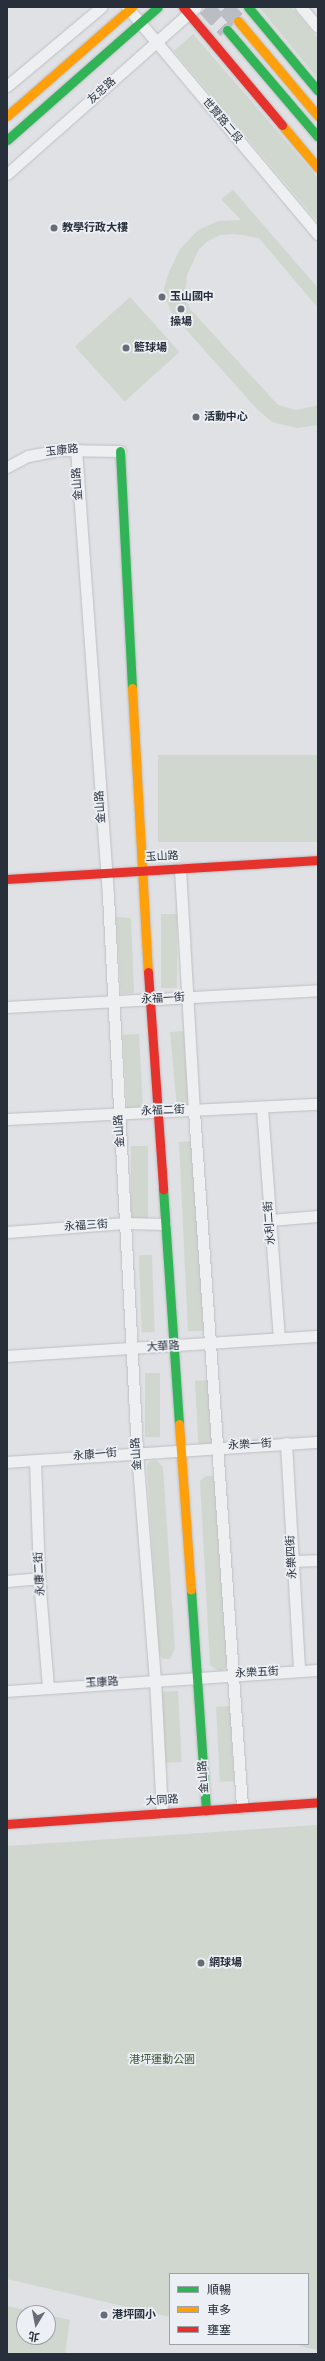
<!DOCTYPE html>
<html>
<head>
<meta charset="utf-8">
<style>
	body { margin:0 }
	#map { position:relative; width:325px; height:2361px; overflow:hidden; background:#dfe1e4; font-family:"Sofia Sans Condensed","Noto Sans TC",sans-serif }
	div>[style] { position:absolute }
	.green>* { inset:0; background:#d0d7cf; transform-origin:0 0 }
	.primary-tunnel>* { height:17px; margin-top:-8.5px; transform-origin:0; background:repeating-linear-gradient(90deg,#babdc2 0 17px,transparent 0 25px) }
	.roads { filter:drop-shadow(0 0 1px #bdbfc2) drop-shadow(0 0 1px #bdbfc2) }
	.street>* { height:11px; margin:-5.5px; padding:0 5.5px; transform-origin:5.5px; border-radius:5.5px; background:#eeeff0 }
	.fast>* { height:9px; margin:-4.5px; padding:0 4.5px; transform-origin:4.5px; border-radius:4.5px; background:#30b455 }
	.slow>* { height:9px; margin:-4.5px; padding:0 4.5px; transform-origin:4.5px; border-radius:4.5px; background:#ff9f0a }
	.jam>* { height:9px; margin:-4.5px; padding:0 4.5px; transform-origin:4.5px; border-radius:4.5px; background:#e5322d }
	.dots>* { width:11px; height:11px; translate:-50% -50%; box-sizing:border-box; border:2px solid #eceff3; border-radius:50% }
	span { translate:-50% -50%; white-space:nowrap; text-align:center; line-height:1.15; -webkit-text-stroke:3.5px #eceff3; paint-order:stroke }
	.street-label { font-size:11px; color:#272f3b }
	.poi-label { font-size:11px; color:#272f3b; font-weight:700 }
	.left { translate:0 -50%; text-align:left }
	.park-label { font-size:11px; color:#3d5636 }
	.frame { position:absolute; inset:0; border:8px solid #272f3b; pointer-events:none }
	.legend { position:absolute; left:169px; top:2273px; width:140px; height:72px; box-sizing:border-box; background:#eceff3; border:1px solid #9da2a9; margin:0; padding:5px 7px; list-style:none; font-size:12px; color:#272f3b }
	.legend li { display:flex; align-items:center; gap:8px; height:20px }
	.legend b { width:20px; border:1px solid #9da2a9 }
	.north { position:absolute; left:16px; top:2305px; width:40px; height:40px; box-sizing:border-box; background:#eceff3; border:1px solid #9da2a9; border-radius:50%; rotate:190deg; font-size:11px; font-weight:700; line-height:16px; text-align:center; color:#272f3b }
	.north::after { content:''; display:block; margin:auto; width:14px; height:18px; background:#676d76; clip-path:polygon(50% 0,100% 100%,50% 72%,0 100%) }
</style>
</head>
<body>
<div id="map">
	<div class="green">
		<div style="clip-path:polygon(259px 7px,292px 7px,318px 39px,318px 79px)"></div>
		<div style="clip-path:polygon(193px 34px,318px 178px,318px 222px,174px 51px)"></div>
		<div style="clip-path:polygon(233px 190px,318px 288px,318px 308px,259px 238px,235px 234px,220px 235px,208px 241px,199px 249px,187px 275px,185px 299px,191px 310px,278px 405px,296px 410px,318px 405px,318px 425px,297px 428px,272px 422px,257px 409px,173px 315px,165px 298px,164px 288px,169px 272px,180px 249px,198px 230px,218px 221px,241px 220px,221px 199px)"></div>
		<div style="left:130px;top:297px;width:74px;height:74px;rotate:48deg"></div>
		<div style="left:318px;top:755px;width:87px;height:160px;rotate:90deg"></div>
		<div style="left:161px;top:914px;width:16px;height:74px"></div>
		<div style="clip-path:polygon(116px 917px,131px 918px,134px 993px,121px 994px)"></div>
		<div style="clip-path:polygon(185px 1031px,189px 1109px,177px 1109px,170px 1032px)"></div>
		<div style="left:139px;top:1034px;width:74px;height:16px;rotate:87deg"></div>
		<div style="clip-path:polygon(192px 1141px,204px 1331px,188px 1331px,179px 1142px)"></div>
		<div style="left:131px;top:1146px;width:17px;height:76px"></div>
		<div style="left:152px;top:1255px;width:77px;height:13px;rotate:88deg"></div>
		<div style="left:145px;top:1373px;width:15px;height:64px"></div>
		<div style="left:209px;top:1380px;width:64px;height:14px;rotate:87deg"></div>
		<div style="clip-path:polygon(156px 1460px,163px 1467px,175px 1648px,170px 1659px,163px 1659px,159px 1653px,147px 1467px,149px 1462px)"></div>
		<div style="clip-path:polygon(206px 1476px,214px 1476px,227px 1662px,225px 1669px,219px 1671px,210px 1665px,200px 1481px)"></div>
		<div style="left:178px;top:1691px;width:71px;height:17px;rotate:87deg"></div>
		<div style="left:230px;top:1706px;width:75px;height:14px;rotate:87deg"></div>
		<div style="clip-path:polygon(318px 1825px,318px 2350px,292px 2344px,308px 2344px,308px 2274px,170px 2274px,170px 2317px,7px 2279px,7px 1846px)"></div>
		<div style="clip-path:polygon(7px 2306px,38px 2313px,24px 2313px,24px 2337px,48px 2337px,48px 2315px,70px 2320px,65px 2354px,7px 2354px)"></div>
	</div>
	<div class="primary-tunnel">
		<div style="left:206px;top:7px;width:31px;rotate:48deg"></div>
		<div style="left:225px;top:7px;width:19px;rotate:47deg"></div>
	</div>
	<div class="roads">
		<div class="street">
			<div style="left:127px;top:7px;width:297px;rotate:50deg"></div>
			<div style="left:301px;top:7px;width:26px;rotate:50deg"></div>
			<div style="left:7px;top:86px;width:123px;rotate:-40deg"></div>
			<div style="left:7px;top:174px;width:252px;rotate:-41.5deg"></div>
			<div style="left:76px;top:449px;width:448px;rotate:85.9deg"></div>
			<div style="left:108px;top:896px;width:557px;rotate:87.01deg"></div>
			<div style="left:137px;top:1452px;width:228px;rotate:85.5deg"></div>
			<div style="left:155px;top:1679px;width:134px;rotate:87deg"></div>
			<div style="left:7px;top:467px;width:24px;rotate:-28deg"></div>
			<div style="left:28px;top:456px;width:31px;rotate:-11deg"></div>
			<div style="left:58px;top:450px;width:62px;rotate:0.9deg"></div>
			<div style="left:180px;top:869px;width:242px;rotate:86.7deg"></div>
			<div style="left:194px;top:1111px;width:698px;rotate:86.05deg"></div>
			<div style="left:7px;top:1007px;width:311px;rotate:-3.1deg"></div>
			<div style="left:262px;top:1108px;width:231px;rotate:85.8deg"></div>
			<div style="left:7px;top:1119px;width:311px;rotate:-2.8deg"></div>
			<div style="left:270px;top:1220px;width:48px;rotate:-4.8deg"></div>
			<div style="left:7px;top:1232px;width:118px;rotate:-4.4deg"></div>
			<div style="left:125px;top:1223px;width:40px;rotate:1.4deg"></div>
			<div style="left:7px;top:1356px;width:312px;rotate:-3.7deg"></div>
			<div style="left:286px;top:1443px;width:228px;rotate:86.7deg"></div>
			<div style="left:35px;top:1461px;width:117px;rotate:88deg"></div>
			<div style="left:39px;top:1578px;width:109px;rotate:85.3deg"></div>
			<div style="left:7px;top:1462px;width:312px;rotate:-3.7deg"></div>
			<div style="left:293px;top:1561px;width:25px;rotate:-2deg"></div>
			<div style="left:7px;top:1581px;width:32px;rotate:-5deg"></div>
			<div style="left:7px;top:1691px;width:312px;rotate:-3.9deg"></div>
		</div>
		<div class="fast">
			<div style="left:248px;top:7px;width:109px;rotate:50.2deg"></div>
			<div style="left:227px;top:30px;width:140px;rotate:49.6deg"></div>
			<div style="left:7px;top:140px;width:201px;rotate:-41.4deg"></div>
			<div style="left:120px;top:451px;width:237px;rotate:87.1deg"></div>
			<div style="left:163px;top:1189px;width:236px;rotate:86.1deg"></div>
			<div style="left:191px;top:1590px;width:221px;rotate:86.1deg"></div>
		</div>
		<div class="slow">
			<div style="left:238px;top:21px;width:124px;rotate:49.9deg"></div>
			<div style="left:7px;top:116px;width:166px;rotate:-41.1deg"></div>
			<div style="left:282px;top:125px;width:56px;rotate:50.1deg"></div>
			<div style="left:132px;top:688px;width:284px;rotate:86.8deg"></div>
			<div style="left:179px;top:1424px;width:166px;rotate:85.9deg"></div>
		</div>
		<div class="jam">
			<div style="left:183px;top:7px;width:154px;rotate:50deg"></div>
			<div style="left:7px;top:879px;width:312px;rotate:-3.5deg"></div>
			<div style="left:148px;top:972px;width:218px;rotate:86deg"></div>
			<div style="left:7px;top:1824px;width:312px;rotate:-4deg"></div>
		</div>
	</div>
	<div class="dots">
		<div style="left:54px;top:228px;background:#676d76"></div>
		<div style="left:162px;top:297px;background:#676d76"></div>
		<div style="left:181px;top:309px;background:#676d76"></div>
		<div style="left:126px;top:348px;background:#676d76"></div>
		<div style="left:196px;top:417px;background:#676d76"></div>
		<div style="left:201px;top:1963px;background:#676d76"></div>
		<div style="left:104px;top:2315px;background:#676d76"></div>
	</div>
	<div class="street-label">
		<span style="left:102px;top:91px;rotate:-42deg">友忠路</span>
		<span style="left:222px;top:121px;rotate:50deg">世賢路二段</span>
		<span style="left:62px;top:451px;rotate:-6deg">玉康路</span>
		<span style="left:78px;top:484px;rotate:-94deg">金山路</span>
		<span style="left:101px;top:807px;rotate:-94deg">金山路</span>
		<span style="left:162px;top:857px;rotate:-3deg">玉山路</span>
		<span style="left:163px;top:999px;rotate:-3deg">永福一街</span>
		<span style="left:163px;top:1111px;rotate:-2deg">永福二街</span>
		<span style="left:120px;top:1131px;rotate:-94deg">金山路</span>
		<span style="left:270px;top:1223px;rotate:-94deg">水利二街</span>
		<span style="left:86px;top:1226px;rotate:-4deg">永福三街</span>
		<span style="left:163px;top:1347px;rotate:-3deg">大華路</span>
		<span style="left:250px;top:1445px;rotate:-3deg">永樂一街</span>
		<span style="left:137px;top:1454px;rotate:-94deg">金山路</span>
		<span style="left:95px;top:1455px;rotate:-5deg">永康一街</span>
		<span style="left:292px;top:1557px;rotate:-93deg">永樂四街</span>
		<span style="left:40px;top:1574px;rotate:-93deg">永康二街</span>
		<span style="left:257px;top:1673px;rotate:-3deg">永樂五街</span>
		<span style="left:102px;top:1683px;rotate:-4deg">玉康路</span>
		<span style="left:204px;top:1777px;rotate:-94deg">金山路</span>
		<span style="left:162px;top:1801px;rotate:-4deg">大同路</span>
	</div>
	<div class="poi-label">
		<span class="left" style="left:62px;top:228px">教學行政大樓</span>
		<span class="left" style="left:170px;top:297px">玉山國中</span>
		<span style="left:181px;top:322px">操場</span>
		<span class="left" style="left:134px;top:348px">籃球場</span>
		<span class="left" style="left:204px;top:417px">活動中心</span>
		<span class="left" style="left:209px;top:1963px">網球場</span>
		<span class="left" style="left:112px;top:2315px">港坪國小</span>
	</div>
	<div class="park-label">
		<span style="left:162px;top:2060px">港坪運動公園</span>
	</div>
	<div class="frame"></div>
	<ul class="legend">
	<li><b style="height:5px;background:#30b455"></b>順暢</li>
	<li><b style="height:5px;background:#ff9f0a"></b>車多</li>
	<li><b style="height:5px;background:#e5322d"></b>壅塞</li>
	</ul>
	<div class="north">北</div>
</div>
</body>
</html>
